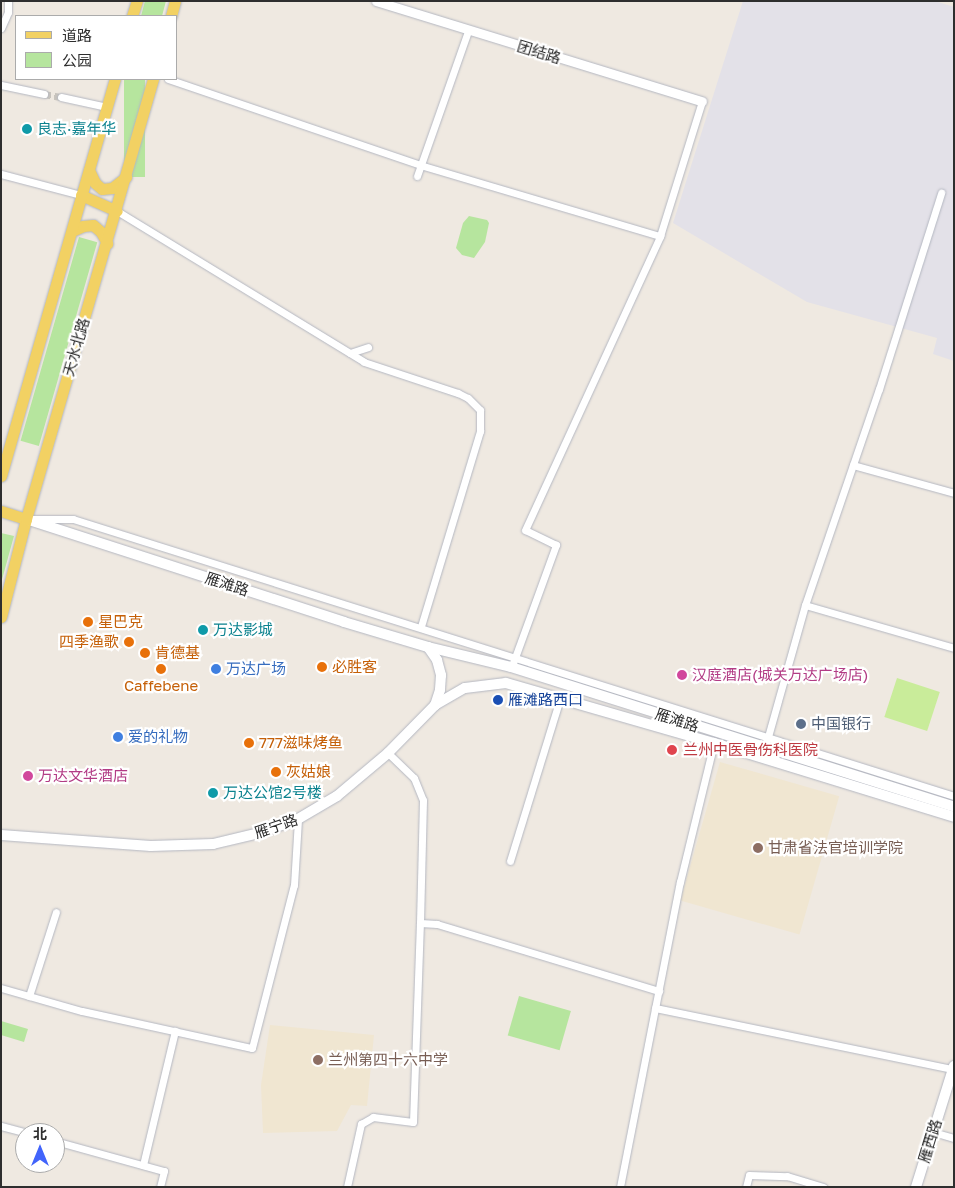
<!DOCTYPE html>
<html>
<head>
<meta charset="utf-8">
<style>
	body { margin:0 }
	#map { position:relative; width:955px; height:1188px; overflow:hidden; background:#efe9e1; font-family:"Golos Text","Noto Sans SC",sans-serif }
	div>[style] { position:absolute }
	.industrial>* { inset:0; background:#e3e1e8 }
	.education>* { inset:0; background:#f0e6d1; transform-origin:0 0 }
	.green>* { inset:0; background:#b6e59e; transform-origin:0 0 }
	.pitch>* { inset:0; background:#c9ec9a; transform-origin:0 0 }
	.minor-tunnel>* { height:7px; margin-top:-3.5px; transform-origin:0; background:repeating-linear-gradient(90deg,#c8c4bd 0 7px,transparent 0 10.5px) }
	.roads { filter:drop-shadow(0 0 1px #b4b7c1) drop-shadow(0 0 1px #b4b7c1) }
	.minor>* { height:7px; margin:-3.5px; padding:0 3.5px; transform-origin:3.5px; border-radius:3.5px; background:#fff }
	.tertiary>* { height:9px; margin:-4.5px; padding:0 4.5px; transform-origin:4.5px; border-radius:4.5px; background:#fff }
	.secondary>* { height:10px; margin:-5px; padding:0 5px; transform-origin:5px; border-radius:5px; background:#fff }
	.primary>* { height:11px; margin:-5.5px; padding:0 5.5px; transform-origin:5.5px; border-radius:5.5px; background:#f2d163 }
	.dots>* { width:14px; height:14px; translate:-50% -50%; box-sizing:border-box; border:2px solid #fff; border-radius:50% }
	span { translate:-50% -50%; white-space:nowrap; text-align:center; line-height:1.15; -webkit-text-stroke:4.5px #fff; paint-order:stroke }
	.street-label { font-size:15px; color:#2e2e2e }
	.culture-label { font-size:15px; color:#0d838f }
	.left { translate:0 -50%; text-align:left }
	.food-label { font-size:15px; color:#c56008 }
	.right { translate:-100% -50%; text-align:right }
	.shop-label { font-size:15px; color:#366cbe }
	.hotel-label { font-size:15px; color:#b23c85 }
	.transit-label { font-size:15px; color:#164399 }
	.service-label { font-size:15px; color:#4e5e75 }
	.health-label { font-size:15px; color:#be3a42 }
	.education-label { font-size:15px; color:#785e54 }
	.frame { position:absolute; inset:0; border:2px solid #2e2e2e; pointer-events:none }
	.legend { position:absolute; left:15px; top:15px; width:162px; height:65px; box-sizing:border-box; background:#fff; border:1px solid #ababab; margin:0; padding:6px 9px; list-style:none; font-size:15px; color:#2e2e2e }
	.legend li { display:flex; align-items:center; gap:10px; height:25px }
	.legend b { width:25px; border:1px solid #ababab }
	.north { position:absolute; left:15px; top:1123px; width:50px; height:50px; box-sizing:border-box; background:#fff; border:1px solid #ababab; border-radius:50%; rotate:0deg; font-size:14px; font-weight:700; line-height:20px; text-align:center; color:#2e2e2e }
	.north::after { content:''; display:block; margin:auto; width:18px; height:22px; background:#4264fb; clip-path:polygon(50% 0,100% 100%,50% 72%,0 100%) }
</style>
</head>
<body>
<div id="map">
	<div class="industrial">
		<div style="clip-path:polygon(743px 1px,935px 1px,954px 7px,954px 361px,933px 354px,937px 338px,807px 302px,673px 223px)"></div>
	</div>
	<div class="education">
		<div style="left:720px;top:762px;width:124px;height:144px;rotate:16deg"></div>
		<div style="clip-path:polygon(270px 1025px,374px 1035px,367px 1106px,351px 1105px,337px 1131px,263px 1133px,261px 1085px)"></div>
	</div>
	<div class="green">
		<div style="clip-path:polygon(145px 1px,166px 1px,162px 16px,141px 16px)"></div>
		<div style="left:124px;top:79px;width:21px;height:98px"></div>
		<div style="clip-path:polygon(469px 216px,487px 220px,489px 223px,485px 242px,474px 258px,462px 255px,456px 248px,463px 223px)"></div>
		<div style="left:79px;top:237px;width:19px;height:212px;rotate:16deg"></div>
		<div style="clip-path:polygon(1px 533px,14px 536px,1px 583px)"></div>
		<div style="left:519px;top:996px;width:54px;height:41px;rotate:16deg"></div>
		<div style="clip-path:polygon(1px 1021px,28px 1029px,24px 1042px,1px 1035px)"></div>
	</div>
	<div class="pitch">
		<div style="left:897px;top:678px;width:45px;height:41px;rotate:18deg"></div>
	</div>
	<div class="minor-tunnel">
		<div style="left:44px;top:94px;width:17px;rotate:10deg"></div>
	</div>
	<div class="roads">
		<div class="minor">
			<div style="left:1px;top:28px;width:17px;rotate:-66deg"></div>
			<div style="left:8px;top:12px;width:11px;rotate:-90deg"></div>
			<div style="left:168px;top:79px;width:266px;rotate:18.8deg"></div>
			<div style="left:420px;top:165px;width:250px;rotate:16.5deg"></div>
			<div style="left:1px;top:85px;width:44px;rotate:11.8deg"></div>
			<div style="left:61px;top:97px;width:47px;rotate:12.3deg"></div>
			<div style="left:1px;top:174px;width:83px;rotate:14.7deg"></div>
			<div style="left:417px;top:176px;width:154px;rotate:-70.6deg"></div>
			<div style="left:117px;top:211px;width:289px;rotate:31.4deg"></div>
			<div style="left:364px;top:362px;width:99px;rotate:18.3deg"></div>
			<div style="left:458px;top:393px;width:11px;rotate:27deg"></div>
			<div style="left:468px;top:398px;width:17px;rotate:45deg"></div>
			<div style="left:480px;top:410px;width:21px;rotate:90deg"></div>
			<div style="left:480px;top:431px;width:205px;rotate:106.8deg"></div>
			<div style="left:350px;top:353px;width:19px;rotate:-18deg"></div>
			<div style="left:853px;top:465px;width:105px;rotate:15.5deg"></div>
			<div style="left:34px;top:519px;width:39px"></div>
			<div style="left:73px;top:519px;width:924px;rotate:17.45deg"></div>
			<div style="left:805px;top:605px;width:155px;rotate:16.1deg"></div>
			<div style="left:513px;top:663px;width:126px;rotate:-70deg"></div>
			<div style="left:556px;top:545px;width:34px;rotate:-154deg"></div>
			<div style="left:525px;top:530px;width:324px;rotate:-65.3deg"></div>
			<div style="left:660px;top:236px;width:141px;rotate:-72.7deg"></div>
			<div style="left:388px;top:753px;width:36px;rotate:44deg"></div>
			<div style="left:414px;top:778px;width:24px;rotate:68deg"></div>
			<div style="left:423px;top:800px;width:123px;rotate:91.4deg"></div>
			<div style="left:762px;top:758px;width:159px;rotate:-74.3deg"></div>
			<div style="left:805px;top:605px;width:228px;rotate:-71.1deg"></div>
			<div style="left:879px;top:389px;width:206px;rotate:-72.4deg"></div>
			<div style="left:510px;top:861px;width:170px;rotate:-72.9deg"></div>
			<div style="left:1px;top:988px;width:84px;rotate:15.9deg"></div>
			<div style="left:82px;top:1011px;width:174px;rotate:12.3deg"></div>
			<div style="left:252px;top:1048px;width:168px;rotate:-75.6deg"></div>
			<div style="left:294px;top:885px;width:66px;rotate:-86.5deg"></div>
			<div style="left:29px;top:996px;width:88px;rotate:-72.2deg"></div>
			<div style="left:655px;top:1008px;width:304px;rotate:11.6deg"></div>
			<div style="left:1px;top:1126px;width:27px;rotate:15deg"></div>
			<div style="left:933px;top:1132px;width:22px;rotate:16deg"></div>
			<div style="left:55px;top:1141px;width:113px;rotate:15.4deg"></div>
			<div style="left:164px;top:1171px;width:16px;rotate:104deg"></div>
			<div style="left:143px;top:1165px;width:138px;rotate:-76.6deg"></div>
			<div style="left:347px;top:1187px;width:65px;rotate:-77.5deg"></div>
			<div style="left:361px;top:1124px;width:14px;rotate:-30deg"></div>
			<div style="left:373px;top:1117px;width:40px;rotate:7.1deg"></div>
			<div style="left:413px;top:1122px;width:199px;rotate:-88deg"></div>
			<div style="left:420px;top:923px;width:17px;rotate:3deg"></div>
			<div style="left:437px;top:924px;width:232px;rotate:16.8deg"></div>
			<div style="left:620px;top:1187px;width:311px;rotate:-78.9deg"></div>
			<div style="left:680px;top:882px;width:143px;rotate:-76.3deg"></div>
			<div style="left:746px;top:1187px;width:12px;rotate:-76deg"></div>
			<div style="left:749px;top:1175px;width:38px;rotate:2deg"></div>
			<div style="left:787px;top:1176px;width:38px;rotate:17deg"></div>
		</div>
		<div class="tertiary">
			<div style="left:376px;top:1px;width:341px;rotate:17.1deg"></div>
		</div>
		<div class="secondary">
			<div style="left:26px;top:519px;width:334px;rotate:17.9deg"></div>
			<div style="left:344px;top:622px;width:88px;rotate:16.6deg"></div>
			<div style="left:428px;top:647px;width:85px;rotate:13.5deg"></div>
			<div style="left:511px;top:667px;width:465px;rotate:17.5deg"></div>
			<div style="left:428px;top:647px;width:16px;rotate:55deg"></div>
			<div style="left:437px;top:660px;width:16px;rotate:75deg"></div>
			<div style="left:441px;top:675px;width:15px;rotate:94deg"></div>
			<div style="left:440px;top:690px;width:16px;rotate:108deg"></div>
			<div style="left:1px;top:835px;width:150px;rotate:4.2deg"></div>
			<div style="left:151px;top:846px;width:62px;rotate:-1.8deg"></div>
			<div style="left:213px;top:844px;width:47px;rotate:-13.4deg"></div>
			<div style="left:259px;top:833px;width:41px;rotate:-19.7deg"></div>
			<div style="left:298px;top:819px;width:45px;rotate:-30.5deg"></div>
			<div style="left:337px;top:796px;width:67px;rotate:-40.1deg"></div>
			<div style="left:388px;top:753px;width:67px;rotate:-45.6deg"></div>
			<div style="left:435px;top:705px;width:34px;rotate:-30deg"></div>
			<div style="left:465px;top:688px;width:41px;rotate:-7deg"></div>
			<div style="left:506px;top:683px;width:216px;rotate:16.1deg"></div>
			<div style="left:714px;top:743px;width:251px;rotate:17.1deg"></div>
			<div style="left:916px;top:1187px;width:127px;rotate:-72.6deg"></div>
		</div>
		<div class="primary">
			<div style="left:132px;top:16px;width:16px;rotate:-72deg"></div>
			<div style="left:171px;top:16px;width:16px;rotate:-75deg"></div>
			<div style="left:89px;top:170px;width:14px;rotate:65deg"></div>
			<div style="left:95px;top:183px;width:9px;rotate:41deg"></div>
			<div style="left:102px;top:189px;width:10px;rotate:-6deg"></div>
			<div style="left:112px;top:188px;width:18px;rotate:-38deg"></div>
			<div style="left:81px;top:195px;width:39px;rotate:24deg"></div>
			<div style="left:72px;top:231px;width:12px;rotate:-24deg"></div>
			<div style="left:83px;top:226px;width:10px;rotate:-6deg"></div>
			<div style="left:93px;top:225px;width:11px;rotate:41deg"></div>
			<div style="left:101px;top:232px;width:13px;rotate:61deg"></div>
			<div style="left:1px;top:476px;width:413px;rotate:-74deg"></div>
			<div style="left:1px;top:511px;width:26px;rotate:18deg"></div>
			<div style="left:1px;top:617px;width:101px;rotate:-75.7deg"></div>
			<div style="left:26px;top:519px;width:458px;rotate:-73.9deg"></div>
		</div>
	</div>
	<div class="dots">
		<div style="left:27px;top:129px;background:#0f9aa8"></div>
		<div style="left:88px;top:622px;background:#e8710a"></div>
		<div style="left:203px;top:630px;background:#0f9aa8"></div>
		<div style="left:129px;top:642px;background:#e8710a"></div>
		<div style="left:145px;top:653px;background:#e8710a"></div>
		<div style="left:322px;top:667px;background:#e8710a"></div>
		<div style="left:161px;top:669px;background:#e8710a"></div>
		<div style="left:216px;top:669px;background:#3f7fe0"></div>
		<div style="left:682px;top:675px;background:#d1479c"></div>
		<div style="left:498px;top:700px;background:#1a4fb4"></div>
		<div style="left:801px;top:724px;background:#5c6f8a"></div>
		<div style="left:118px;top:737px;background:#3f7fe0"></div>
		<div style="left:249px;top:743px;background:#e8710a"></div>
		<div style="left:672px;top:750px;background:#e0444e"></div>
		<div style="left:276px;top:772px;background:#e8710a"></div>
		<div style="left:28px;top:776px;background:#d1479c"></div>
		<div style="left:213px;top:793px;background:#0f9aa8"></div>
		<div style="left:758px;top:848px;background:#8d6e63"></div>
		<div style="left:318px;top:1060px;background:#8d6e63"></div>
	</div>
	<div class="street-label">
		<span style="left:539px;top:52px;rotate:17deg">团结路</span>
		<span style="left:76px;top:347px;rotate:-74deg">天水北路</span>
		<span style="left:227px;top:584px;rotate:18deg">雁滩路</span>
		<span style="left:677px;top:720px;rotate:18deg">雁滩路</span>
		<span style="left:276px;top:826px;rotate:-19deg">雁宁路</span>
		<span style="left:930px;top:1141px;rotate:-73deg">雁西路</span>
	</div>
	<div class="culture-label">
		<span class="left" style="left:37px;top:129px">良志·嘉年华</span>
		<span class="left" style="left:213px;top:630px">万达影城</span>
		<span class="left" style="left:223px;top:793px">万达公馆2号楼</span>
	</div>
	<div class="food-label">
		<span class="left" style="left:98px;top:622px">星巴克</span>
		<span class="right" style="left:119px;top:642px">四季渔歌</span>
		<span class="left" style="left:155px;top:653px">肯德基</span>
		<span class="left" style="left:332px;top:667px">必胜客</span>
		<span style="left:161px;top:686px">Caffebene</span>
		<span class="left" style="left:259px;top:743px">777滋味烤鱼</span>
		<span class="left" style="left:286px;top:772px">灰姑娘</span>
	</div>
	<div class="shop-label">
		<span class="left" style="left:226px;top:669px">万达广场</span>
		<span class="left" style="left:128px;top:737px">爱的礼物</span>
	</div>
	<div class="hotel-label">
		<span class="left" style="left:692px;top:675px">汉庭酒店(城关万达广场店)</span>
		<span class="left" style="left:38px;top:776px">万达文华酒店</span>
	</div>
	<div class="transit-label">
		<span class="left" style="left:508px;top:700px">雁滩路西口</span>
	</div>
	<div class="service-label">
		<span class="left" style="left:811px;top:724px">中国银行</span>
	</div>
	<div class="health-label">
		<span class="left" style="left:683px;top:750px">兰州中医骨伤科医院</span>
	</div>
	<div class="education-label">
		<span class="left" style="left:768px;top:848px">甘肃省法官培训学院</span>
		<span class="left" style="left:328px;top:1060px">兰州第四十六中学</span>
	</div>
	<div class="frame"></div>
	<ul class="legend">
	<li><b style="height:6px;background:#f2d163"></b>道路</li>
	<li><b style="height:14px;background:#b6e59e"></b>公园</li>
	</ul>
	<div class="north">北</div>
</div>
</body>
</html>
